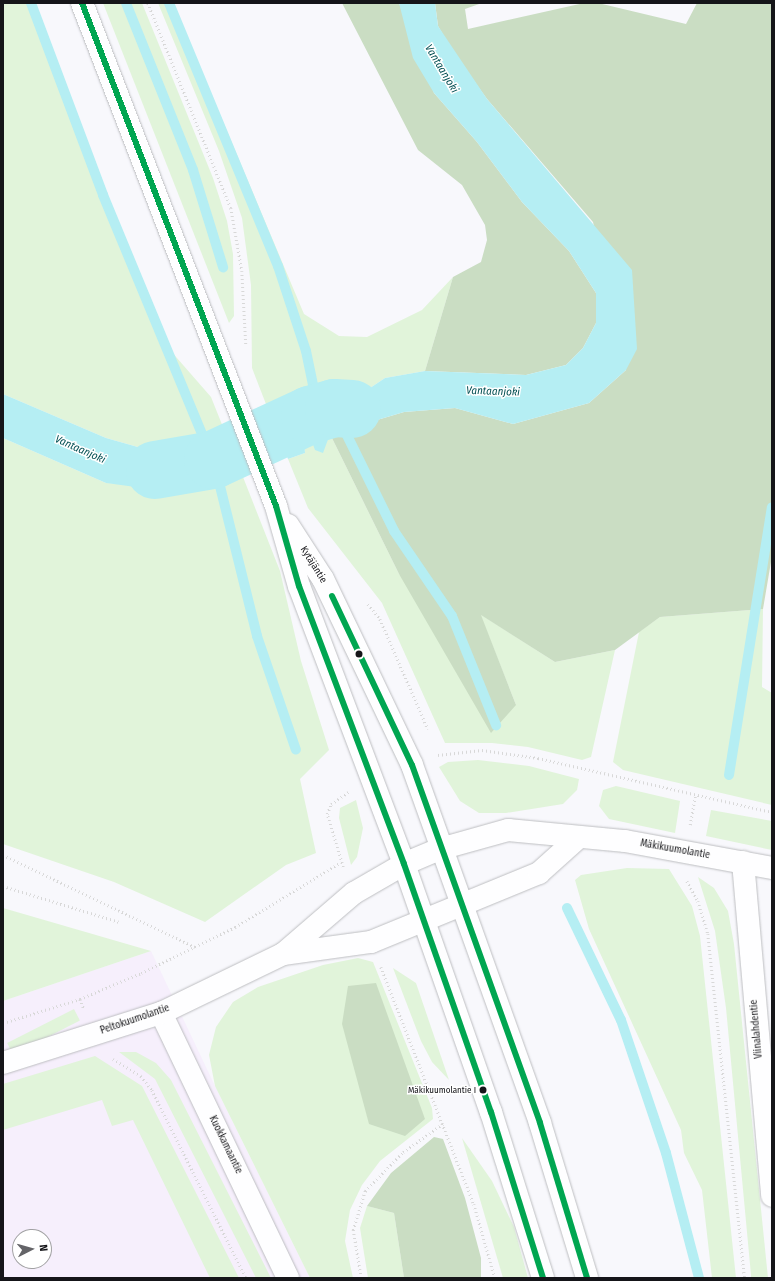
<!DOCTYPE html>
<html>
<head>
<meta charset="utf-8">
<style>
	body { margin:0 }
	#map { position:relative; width:775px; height:1281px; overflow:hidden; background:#f8f8fc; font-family:"Fira Sans Condensed",sans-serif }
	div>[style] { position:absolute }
	.commercial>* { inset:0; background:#f6effc }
	.green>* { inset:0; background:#e1f4da; transform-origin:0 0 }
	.forest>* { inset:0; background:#caddc3 }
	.water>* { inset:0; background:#b5eef3 }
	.pier>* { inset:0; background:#f8f8fc }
	.stream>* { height:10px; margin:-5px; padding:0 5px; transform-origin:5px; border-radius:5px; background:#b5eef3 }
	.river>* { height:58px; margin:-29px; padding:0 29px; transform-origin:29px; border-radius:29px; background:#b5eef3 }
	.path>* { height:2.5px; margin-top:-1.25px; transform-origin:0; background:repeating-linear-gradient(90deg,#d8d8d8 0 1px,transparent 0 4px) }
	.roads { filter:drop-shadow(0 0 1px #bdbec1) drop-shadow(0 0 1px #bdbec1) }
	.minor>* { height:22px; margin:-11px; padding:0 11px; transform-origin:11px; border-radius:11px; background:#fefeff }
	.tertiary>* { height:22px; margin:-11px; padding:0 11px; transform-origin:11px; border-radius:11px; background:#fefeff }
	.bus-1>* { height:6px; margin:-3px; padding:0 3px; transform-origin:3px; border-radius:3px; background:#00a651 }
	.dots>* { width:11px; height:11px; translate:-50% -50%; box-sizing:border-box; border:2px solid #fff; border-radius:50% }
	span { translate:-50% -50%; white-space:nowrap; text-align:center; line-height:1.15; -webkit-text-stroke:3px #fff; paint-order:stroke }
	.bus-label { font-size:9px; color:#151519 }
	.right { translate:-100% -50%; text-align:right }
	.street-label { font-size:10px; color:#151519 }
	.water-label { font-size:11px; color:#004e52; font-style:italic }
	.frame { position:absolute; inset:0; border:4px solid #151519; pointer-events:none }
	.north { position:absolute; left:12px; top:1229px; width:40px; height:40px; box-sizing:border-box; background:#fff; border:1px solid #a1a1a3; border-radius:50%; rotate:84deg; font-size:11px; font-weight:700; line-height:16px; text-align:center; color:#151519 }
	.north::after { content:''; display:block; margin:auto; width:14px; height:18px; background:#646468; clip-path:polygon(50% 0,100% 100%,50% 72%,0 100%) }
</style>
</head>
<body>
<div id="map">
	<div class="commercial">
		<div style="clip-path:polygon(evenodd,151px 951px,215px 1086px,310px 1278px,3px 1278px,3px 1001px,151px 951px,20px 1237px,44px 1237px,44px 1261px,20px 1261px,20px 1237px)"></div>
	</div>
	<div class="green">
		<div style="clip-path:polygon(3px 3px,31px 3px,163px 342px,211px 397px,225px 432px,159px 453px,106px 438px,3px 394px)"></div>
		<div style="clip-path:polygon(103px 3px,142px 3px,213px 178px,227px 221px,233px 254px,234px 316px,229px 323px)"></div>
		<div style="clip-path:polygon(158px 3px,173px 3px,304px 314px,339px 336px,367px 337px,422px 310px,453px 277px,425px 371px,385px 378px,358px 396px,314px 390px,271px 417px,252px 368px,251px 285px,242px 218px,219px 151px)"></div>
		<div style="clip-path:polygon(330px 434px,399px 574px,516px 705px,480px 614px,555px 662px,615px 650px,591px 757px,582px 760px,528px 747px,492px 743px,445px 743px,382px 603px,308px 508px,288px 459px,305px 453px,304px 438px)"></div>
		<div style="clip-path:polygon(3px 438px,106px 483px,203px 487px,243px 477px,280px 571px,301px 661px,329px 750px,300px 779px,316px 853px,286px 865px,205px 922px,114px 882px,3px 844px)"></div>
		<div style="clip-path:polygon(763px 609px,762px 687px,772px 693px,772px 805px,623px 770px,613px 762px,639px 632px,660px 617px)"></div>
		<div style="clip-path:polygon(478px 760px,529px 766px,579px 779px,577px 790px,563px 804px,506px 813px,479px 813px,460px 801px,439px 767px,448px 762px)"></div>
		<div style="clip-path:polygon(616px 786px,680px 801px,675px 833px,609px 819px,599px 806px,603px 790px)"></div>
		<div style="clip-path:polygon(356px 800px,363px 828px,357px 857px,351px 865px,339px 818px,340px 808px)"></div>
		<div style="clip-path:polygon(711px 810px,772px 821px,772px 850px,706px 836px)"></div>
		<div style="clip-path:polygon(627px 868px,669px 869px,692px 906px,700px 936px,736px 1278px,712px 1278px,702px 1190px,684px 1153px,681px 1130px,589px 929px,575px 880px,581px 875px)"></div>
		<div style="clip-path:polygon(698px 877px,714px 888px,728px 911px,734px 944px,768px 1278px,751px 1278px,751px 1275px,726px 1008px,715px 931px)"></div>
		<div style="clip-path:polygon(3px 908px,151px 951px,3px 1001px)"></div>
		<div style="clip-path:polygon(358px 958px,373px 962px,432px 1108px,433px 1119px,380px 1161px,362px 1185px,350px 1210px,345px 1241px,353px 1278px,310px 1278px,215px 1086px,209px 1055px,216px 1027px,233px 1002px,258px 987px,323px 965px)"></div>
		<div style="clip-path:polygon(393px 968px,416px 983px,449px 1080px,432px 1062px,421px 1041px)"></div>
		<div style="left:74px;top:1009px;width:13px;height:75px;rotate:63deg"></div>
		<div style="clip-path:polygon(119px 1052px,136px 1052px,156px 1063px,171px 1080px,271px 1278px,256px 1278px,155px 1079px)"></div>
		<div style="clip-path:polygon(95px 1056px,142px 1086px,239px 1278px,210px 1278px,133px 1120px,112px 1126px,102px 1100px,3px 1130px,3px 1084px)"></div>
		<div style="clip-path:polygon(462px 1138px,492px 1181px,514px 1227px,528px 1278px,503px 1278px)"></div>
		<div style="clip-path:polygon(367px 1206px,394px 1213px,404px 1278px,368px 1278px,360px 1228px)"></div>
	</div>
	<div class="forest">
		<div style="clip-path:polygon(342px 3px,399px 3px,434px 93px,477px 142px,522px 202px,569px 251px,596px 293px,596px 323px,583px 348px,566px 365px,526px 375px,425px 371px,453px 277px,481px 262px,487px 240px,485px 225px,462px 185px,418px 150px)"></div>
		<div style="clip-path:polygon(435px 3px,482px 3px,465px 9px,468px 29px,584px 3px,598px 3px,686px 24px,697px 3px,772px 3px,772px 556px,763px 609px,660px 617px,615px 650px,555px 662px,481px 615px,516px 705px,491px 733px,399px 574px,330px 434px,404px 412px,455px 408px,513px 424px,589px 403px,626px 370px,593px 222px,487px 99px,453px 52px,438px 26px)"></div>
		<div style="clip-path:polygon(376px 983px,425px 1119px,405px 1136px,369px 1124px,342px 1024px,348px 986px)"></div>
		<div style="clip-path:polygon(434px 1137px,443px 1139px,465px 1198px,481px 1258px,481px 1278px,404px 1278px,394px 1213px,367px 1206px,391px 1173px)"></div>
	</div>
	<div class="water">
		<div style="clip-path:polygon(399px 3px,435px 3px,438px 26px,487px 99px,632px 270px,637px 349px,626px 370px,589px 403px,513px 424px,455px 408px,404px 412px,330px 434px,323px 453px,315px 450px,310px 436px,304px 438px,305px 453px,288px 459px,271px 417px,314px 390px,338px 383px,358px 396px,385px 378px,425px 371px,526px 375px,566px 365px,583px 348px,596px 323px,596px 293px,569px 251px,522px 202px,477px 142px,434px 93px,413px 58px)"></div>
		<div style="clip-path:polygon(3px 394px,106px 438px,159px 453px,225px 432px,243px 477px,203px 487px,158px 490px,106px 483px,3px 438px)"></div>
	</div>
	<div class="pier">
		<div style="clip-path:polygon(225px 430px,245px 476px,244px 478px)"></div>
	</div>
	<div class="stream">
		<div style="left:31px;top:3px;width:205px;rotate:69.4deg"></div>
		<div style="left:103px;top:195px;width:277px;rotate:67.5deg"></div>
		<div style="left:126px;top:3px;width:180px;rotate:68.1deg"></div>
		<div style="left:193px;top:170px;width:102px;rotate:72.8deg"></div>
		<div style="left:169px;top:3px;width:285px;rotate:67.5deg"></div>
		<div style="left:278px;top:266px;width:89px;rotate:71.8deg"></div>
		<div style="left:306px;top:351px;width:54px;rotate:78.3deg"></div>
		<div style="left:339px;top:419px;width:125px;rotate:63.8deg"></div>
		<div style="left:394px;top:531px;width:103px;rotate:55.7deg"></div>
		<div style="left:452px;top:616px;width:118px;rotate:68deg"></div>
		<div style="left:216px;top:470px;width:171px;rotate:76.1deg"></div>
		<div style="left:257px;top:636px;width:120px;rotate:71.1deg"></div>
		<div style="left:729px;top:775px;width:271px;rotate:-80.9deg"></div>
		<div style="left:567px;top:908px;width:124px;rotate:64.3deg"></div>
		<div style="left:621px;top:1020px;width:140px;rotate:71.3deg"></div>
		<div style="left:666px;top:1153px;width:129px;rotate:75.2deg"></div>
	</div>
	<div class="river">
		<div style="left:155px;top:470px;width:59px;rotate:-9.8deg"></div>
		<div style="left:213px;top:460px;width:107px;rotate:-24.9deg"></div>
		<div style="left:310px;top:415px;width:25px;rotate:-16deg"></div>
		<div style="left:334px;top:408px;width:18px;rotate:3deg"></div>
	</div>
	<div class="path">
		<div style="left:148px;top:3px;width:221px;rotate:68deg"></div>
		<div style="left:231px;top:208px;width:64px;rotate:80.1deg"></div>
		<div style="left:242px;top:271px;width:74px;rotate:86.9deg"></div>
		<div style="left:368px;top:604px;width:19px;rotate:51deg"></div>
		<div style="left:380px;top:619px;width:120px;rotate:66.4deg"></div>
		<div style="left:438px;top:755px;width:44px;rotate:-6.5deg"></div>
		<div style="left:482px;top:750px;width:57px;rotate:8.1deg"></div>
		<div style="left:538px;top:758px;width:240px;rotate:13deg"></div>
		<div style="left:690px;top:825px;width:29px;rotate:-80deg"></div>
		<div style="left:3px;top:855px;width:213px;rotate:25.6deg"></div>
		<div style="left:343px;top:867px;width:55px;rotate:-106.8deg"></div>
		<div style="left:327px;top:814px;width:11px;rotate:-68deg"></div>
		<div style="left:331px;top:804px;width:21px;rotate:-35deg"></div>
		<div style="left:687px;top:881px;width:23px;rotate:61deg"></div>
		<div style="left:698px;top:901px;width:34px;rotate:73deg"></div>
		<div style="left:708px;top:934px;width:346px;rotate:83.9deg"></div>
		<div style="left:3px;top:886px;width:121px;rotate:17.2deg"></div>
		<div style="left:381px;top:967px;width:255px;rotate:68.6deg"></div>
		<div style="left:474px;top:1204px;width:77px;rotate:74.2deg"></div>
		<div style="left:80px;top:999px;width:11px;rotate:68deg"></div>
		<div style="left:3px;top:1023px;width:81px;rotate:-17.3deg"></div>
		<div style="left:80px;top:999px;width:66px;rotate:-23.1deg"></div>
		<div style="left:141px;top:973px;width:105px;rotate:-26.1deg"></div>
		<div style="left:235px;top:927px;width:124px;rotate:-31.5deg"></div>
		<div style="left:113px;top:1059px;width:33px;rotate:31deg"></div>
		<div style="left:141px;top:1076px;width:18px;rotate:52deg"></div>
		<div style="left:152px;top:1090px;width:210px;rotate:63.4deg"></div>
		<div style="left:361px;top:1278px;width:49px;rotate:-99.5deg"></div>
		<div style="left:353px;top:1230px;width:41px;rotate:-72.9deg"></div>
		<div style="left:365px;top:1191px;width:54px;rotate:-45.7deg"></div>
		<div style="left:403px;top:1152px;width:50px;rotate:-35.3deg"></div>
	</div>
	<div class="roads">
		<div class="minor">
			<div style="left:743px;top:862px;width:335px;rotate:85deg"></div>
			<div style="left:283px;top:954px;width:89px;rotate:-7.8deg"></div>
			<div style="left:371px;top:942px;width:182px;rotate:-22.3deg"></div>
			<div style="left:539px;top:873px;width:52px;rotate:-41.9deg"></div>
			<div style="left:161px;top:1013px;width:294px;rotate:64.4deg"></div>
			<div style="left:3px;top:1063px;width:166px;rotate:-17.6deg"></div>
			<div style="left:161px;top:1013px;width:136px;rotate:-25.8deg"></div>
			<div style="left:283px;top:954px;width:94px;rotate:-40.7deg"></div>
			<div style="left:354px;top:893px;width:58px;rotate:-30.1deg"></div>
			<div style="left:404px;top:864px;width:39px;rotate:-23deg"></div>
			<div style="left:440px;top:849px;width:71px;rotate:-15.6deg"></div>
			<div style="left:508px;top:830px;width:118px;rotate:5.4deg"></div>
			<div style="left:625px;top:841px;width:149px;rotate:10.4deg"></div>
		</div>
		<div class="tertiary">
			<div style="left:82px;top:3px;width:539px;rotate:68.91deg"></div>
			<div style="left:276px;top:506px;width:83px;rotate:74deg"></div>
			<div style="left:299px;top:586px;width:297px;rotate:69.3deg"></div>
			<div style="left:404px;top:864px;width:263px;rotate:70.7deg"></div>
			<div style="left:491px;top:1112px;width:174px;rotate:72.6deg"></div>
			<div style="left:288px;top:525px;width:64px;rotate:57.1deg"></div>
			<div style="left:323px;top:579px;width:206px;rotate:64.4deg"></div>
			<div style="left:412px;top:765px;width:380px;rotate:70.3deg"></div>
			<div style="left:540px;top:1123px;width:162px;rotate:73.1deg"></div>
		</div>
	</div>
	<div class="bus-1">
		<div style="left:82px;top:3px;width:539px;rotate:68.91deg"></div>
		<div style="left:276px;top:506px;width:83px;rotate:74deg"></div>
		<div style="left:299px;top:586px;width:297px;rotate:69.3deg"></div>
		<div style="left:404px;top:864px;width:263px;rotate:70.7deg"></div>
		<div style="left:491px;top:1112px;width:174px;rotate:72.6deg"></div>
		<div style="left:332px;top:596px;width:187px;rotate:64.7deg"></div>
		<div style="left:412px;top:765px;width:380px;rotate:70.3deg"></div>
		<div style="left:540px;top:1123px;width:162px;rotate:73.1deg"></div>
	</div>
	<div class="dots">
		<div style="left:359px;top:654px;background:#151519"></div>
		<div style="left:483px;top:1090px;background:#151519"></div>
	</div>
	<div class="bus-label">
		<span class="right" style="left:476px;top:1090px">Mäkikuumolantie I</span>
	</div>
	<div class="street-label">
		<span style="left:313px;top:565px;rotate:58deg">Kytäjäntie</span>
		<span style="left:675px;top:850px;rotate:10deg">Mäkikuumolantie</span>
		<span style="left:135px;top:1020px;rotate:-19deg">Peltokuumolantie</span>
		<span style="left:757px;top:1029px;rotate:-95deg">Viinalahdentie</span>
		<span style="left:225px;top:1145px;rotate:64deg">Kuokkamaantie</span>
	</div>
	<div class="water-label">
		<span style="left:441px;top:69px;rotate:59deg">Vantaanjoki</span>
		<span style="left:493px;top:392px;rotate:2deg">Vantaanjoki</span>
		<span style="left:80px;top:450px;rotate:24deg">Vantaanjoki</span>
	</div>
	<div class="frame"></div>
	<div class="north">N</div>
</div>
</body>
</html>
